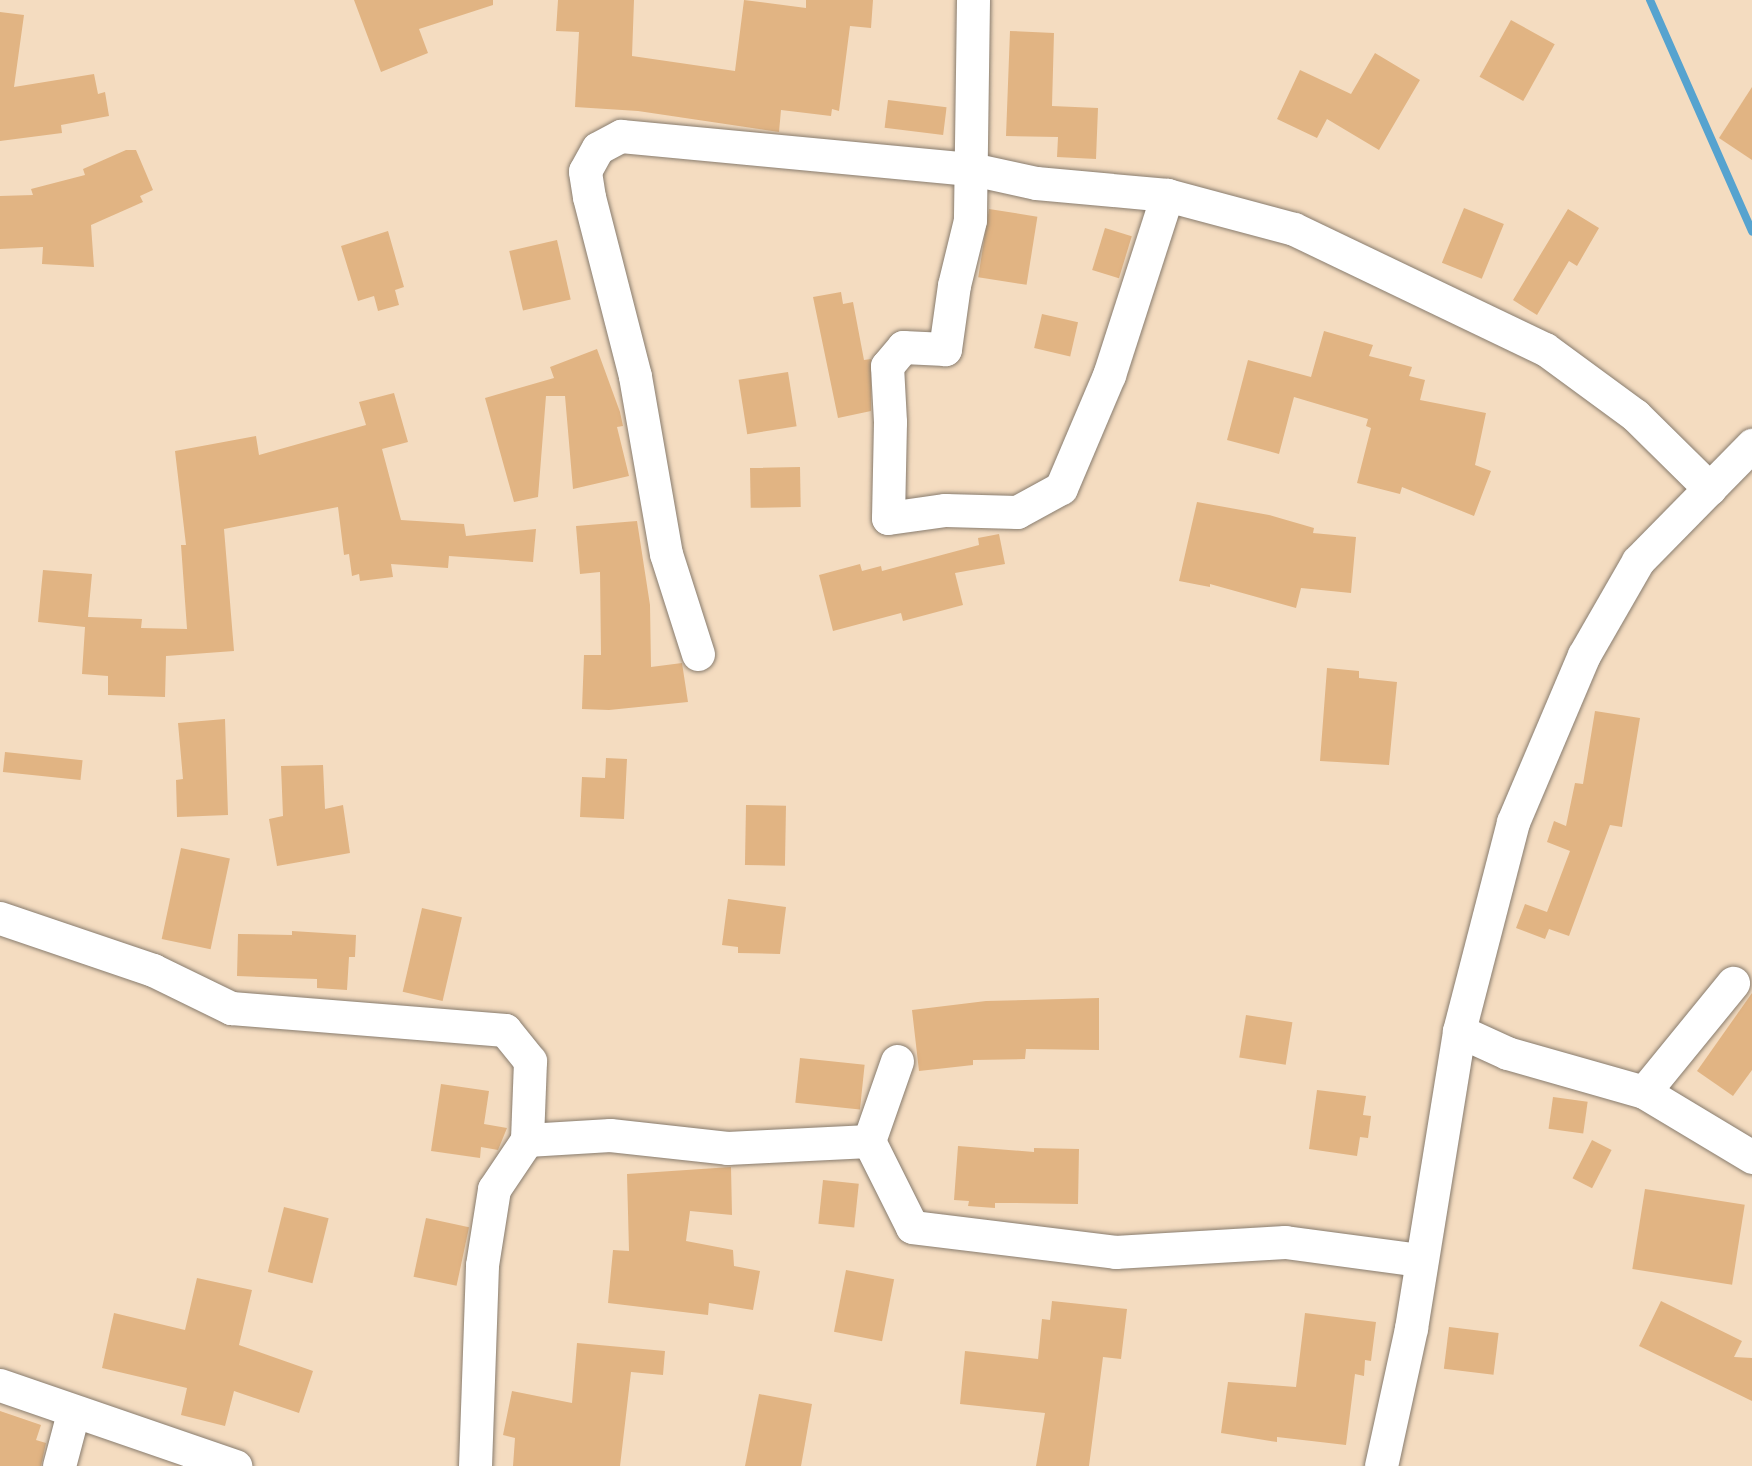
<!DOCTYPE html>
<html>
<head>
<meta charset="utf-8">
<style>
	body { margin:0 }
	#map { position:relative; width:1752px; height:1466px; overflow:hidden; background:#f4dcc0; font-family:Mali,sans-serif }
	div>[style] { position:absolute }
	.stream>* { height:8px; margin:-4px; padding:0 4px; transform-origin:4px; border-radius:4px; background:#56a3cf }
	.building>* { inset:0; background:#e1b483; transform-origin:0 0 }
	.roads { filter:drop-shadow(0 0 2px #887c6e) drop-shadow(0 0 2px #887c6e) }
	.minor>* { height:33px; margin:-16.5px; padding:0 16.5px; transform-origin:16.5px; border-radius:16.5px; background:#fff }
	span { translate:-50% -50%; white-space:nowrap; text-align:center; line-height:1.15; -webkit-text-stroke:4.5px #f7f3e8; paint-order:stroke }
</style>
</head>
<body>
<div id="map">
	<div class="stream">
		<div style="left:1650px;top:0;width:253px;rotate:66.2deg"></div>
	</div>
	<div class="building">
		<div style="clip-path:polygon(354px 0,493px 0,493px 5px,419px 29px,428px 53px,381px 72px)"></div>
		<div style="clip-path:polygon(558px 0,634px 0,632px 56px,735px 71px,744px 0,806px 8px,806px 0,873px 0,871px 28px,850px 26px,839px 111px,832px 109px,831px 116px,781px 110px,779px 132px,638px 111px,575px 107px,579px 32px,556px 31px)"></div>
		<div style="clip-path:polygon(0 12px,24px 15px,14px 87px,94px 74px,98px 94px,105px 92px,109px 116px,61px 125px,62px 133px,0 141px)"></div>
		<div style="left:1511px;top:20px;width:50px;height:65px;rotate:29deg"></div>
		<div style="clip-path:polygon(1010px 31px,1054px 33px,1052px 106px,1098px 108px,1096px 159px,1057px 157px,1058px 137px,1006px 136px)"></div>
		<div style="clip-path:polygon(1375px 53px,1420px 80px,1379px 150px,1327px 119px,1317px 138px,1277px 119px,1300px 70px,1351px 94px)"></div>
		<div style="clip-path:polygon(1752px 87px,1752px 160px,1719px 138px)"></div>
		<div style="left:888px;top:100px;width:59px;height:28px;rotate:7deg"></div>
		<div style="clip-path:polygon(126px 150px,136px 150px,153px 190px,140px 196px,143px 202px,91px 225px,94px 267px,42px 264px,43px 247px,0 249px,0 196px,33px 195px,31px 189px,85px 175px,83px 169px)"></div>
		<div style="left:1464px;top:208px;width:43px;height:59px;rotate:22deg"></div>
		<div style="left:989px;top:209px;width:49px;height:69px;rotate:9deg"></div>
		<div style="clip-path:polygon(1568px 209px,1599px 228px,1577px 266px,1569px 261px,1537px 315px,1513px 300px)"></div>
		<div style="left:1105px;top:228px;width:28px;height:44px;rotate:17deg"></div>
		<div style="clip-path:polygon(388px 231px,404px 287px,395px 290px,399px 305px,378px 311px,374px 296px,358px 301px,341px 246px)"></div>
		<div style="left:557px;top:240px;width:61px;height:49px;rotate:77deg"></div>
		<div style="clip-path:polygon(841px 292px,843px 304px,853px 302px,864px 360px,871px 359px,871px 411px,838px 418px,813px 297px)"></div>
		<div style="left:1042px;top:314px;width:37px;height:35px;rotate:13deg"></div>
		<div style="clip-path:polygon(1324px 331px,1373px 345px,1369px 356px,1412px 367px,1409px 376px,1425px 380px,1420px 400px,1486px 413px,1475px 465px,1491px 471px,1474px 516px,1402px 487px,1400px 494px,1357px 483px,1371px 428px,1366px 426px,1368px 419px,1294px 397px,1279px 454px,1227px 440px,1248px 360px,1311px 377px)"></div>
		<div style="clip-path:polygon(597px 349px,620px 412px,623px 426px,617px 427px,629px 476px,573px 489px,565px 396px,546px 396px,538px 497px,514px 502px,485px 398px,554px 378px,550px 367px)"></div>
		<div style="left:788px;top:372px;width:55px;height:50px;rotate:81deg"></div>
		<div style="clip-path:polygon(394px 393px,408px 442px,382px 449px,401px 520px,464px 524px,466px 536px,536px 529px,533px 562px,449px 556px,448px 568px,391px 564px,393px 577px,360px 581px,359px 574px,352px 576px,349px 554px,344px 555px,338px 507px,224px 529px,234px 651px,166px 656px,165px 697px,108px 695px,108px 676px,82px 674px,85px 627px,38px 622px,43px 570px,92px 574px,88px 617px,142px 619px,141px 628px,187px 629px,181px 545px,186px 545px,175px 451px,256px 436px,259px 455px,366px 425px,359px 402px)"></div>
		<div style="left:800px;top:467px;width:40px;height:50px;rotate:89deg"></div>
		<div style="clip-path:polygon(1197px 502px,1269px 515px,1314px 528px,1313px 533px,1356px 537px,1351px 593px,1301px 588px,1296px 608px,1210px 584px,1210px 587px,1179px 581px)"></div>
		<div style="clip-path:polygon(637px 521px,650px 605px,651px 667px,682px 663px,688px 702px,609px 710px,582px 709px,584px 655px,601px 655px,600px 572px,580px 574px,576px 526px)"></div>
		<div style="clip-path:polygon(999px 534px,1005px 564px,955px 573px,963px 605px,903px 621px,901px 613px,833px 631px,819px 575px,860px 564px,862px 571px,881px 566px,882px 571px,979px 545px,978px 538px)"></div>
		<div style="clip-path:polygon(1327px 668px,1359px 671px,1359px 678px,1397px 682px,1389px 765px,1320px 761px)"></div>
		<div style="clip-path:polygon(1595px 711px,1640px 718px,1622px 827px,1610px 825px,1569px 936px,1549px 929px,1545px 939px,1516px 928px,1525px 904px,1547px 912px,1570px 851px,1547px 842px,1554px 821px,1566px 826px,1575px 783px,1583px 784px)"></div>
		<div style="clip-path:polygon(225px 719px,228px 815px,177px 817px,176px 780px,183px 779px,178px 723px)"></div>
		<div style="left:5px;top:752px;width:78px;height:20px;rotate:6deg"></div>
		<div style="clip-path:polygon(606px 758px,627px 759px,624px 819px,580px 817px,582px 777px,605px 778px)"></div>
		<div style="clip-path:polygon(323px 765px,325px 809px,343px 805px,350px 853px,277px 866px,269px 819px,283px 816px,281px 766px)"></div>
		<div style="left:746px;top:805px;width:40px;height:60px;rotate:1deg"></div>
		<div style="left:181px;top:848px;width:50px;height:93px;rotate:12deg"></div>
		<div style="clip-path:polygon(728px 899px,786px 907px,780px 954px,738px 953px,738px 947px,722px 945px)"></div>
		<div style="left:422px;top:908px;width:41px;height:86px;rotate:13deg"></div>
		<div style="clip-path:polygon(292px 931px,356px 935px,355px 957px,349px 957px,347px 990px,317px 988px,317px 979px,237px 976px,238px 934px,292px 935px)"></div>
		<div style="clip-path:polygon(1752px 993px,1752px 1070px,1733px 1096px,1697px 1071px)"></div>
		<div style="clip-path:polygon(1099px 998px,1099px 1050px,1026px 1049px,1025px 1059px,973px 1060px,973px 1065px,919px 1071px,912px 1010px,986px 1001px)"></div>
		<div style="left:1246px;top:1015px;width:47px;height:43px;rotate:9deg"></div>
		<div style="left:800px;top:1058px;width:65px;height:45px;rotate:6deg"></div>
		<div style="clip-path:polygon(441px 1084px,489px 1091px,484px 1124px,507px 1128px,498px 1150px,481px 1147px,480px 1158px,431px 1151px)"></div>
		<div style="clip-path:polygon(1317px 1090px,1366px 1096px,1363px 1115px,1371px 1116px,1368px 1138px,1360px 1137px,1357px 1156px,1309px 1149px)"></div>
		<div style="left:1553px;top:1097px;width:35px;height:32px;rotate:8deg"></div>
		<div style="left:1592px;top:1140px;width:22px;height:43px;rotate:27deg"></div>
		<div style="clip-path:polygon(958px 1146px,1034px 1152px,1034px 1148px,1079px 1149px,1078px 1204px,1010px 1203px,995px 1203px,995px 1208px,968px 1206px,969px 1201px,954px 1200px)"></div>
		<div style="clip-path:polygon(731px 1167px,732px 1215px,690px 1211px,686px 1241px,733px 1250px,734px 1266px,760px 1271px,753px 1310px,709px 1303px,708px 1315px,608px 1303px,613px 1250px,629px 1251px,627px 1174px)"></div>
		<div style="left:823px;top:1180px;width:36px;height:44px;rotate:6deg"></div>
		<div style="left:1645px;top:1189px;width:101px;height:81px;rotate:9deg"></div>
		<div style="left:284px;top:1207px;width:46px;height:67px;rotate:14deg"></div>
		<div style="left:426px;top:1218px;width:44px;height:60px;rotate:12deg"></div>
		<div style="left:846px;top:1270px;width:49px;height:63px;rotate:11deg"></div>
		<div style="clip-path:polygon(197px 1278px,252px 1290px,239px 1345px,313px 1371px,299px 1413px,234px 1391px,225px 1426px,181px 1415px,187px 1388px,102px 1368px,114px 1313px,185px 1330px)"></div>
		<div style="clip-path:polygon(1052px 1301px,1127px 1309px,1121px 1359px,1103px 1357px,1089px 1466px,1036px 1466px,1045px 1413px,960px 1404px,965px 1351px,1038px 1359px,1042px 1319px,1050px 1320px)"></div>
		<div style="clip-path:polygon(1661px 1301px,1742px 1341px,1734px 1357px,1752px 1358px,1752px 1401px,1639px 1346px)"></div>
		<div style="clip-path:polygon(1305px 1313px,1376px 1322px,1371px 1361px,1365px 1360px,1364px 1376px,1355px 1374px,1346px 1445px,1277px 1437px,1277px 1442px,1221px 1433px,1228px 1382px,1296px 1387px)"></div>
		<div style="left:1449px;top:1327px;width:50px;height:42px;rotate:7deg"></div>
		<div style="clip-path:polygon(577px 1343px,665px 1351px,663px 1375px,631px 1372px,620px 1466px,513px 1466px,515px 1438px,503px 1435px,512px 1391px,572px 1403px)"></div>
		<div style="clip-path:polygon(759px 1394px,812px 1404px,801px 1466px,745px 1466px)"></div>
		<div style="clip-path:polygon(0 1411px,41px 1425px,36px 1440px,46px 1443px,41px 1466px,0 1466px)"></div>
	</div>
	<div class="roads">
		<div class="minor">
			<div style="left:973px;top:0;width:220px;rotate:90.8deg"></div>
			<div style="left:970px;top:220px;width:67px;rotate:103.8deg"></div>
			<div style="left:954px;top:285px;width:65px;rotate:98deg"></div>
			<div style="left:945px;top:349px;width:42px;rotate:-177.3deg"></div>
			<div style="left:903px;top:347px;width:25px;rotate:130deg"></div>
			<div style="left:887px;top:366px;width:56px;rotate:86.9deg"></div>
			<div style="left:890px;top:422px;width:96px;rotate:91.2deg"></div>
			<div style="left:888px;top:518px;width:58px;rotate:-8deg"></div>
			<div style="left:945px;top:510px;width:72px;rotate:1.6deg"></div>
			<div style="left:1017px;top:512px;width:50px;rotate:-28.6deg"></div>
			<div style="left:1061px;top:488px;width:123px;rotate:-67deg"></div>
			<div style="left:1109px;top:375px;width:189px;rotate:-72.1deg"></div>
			<div style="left:698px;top:654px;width:105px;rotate:-107.7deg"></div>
			<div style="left:666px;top:554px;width:181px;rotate:-99.9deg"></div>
			<div style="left:635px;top:376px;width:185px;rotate:-104.4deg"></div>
			<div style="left:589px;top:197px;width:26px;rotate:-99deg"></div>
			<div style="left:585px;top:171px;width:26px;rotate:-61deg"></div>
			<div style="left:598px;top:148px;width:26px;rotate:-28deg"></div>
			<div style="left:621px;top:136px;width:353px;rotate:5.4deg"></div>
			<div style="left:972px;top:169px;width:66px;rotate:12.3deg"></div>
			<div style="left:1036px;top:183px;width:132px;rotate:5.2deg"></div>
			<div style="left:1167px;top:195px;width:131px;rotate:15deg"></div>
			<div style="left:1294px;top:229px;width:278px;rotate:25.6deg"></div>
			<div style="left:1545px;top:349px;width:112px;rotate:36.3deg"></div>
			<div style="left:1635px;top:415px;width:105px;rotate:44.6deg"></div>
			<div style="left:0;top:918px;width:162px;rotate:18.8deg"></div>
			<div style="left:153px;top:970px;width:87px;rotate:26deg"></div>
			<div style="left:231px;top:1008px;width:275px;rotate:4.6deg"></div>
			<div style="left:505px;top:1030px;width:40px;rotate:51deg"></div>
			<div style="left:530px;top:1061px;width:79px;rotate:92.2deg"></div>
			<div style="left:1459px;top:1031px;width:53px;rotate:24.6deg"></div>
			<div style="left:1507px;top:1053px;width:142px;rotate:15.9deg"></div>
			<div style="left:1644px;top:1092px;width:126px;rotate:31deg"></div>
			<div style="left:897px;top:1061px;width:85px;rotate:109.3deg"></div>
			<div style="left:869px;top:1141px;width:96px;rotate:63.4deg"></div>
			<div style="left:912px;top:1227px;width:205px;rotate:7deg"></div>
			<div style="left:1115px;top:1252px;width:170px;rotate:-3.4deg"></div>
			<div style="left:1285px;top:1242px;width:136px;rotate:7.6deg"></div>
			<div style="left:1644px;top:1092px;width:141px;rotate:-50.8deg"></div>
			<div style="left:0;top:1385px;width:249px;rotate:19deg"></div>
			<div style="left:59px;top:1466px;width:55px;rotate:-75.2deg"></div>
			<div style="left:475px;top:1466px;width:201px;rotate:-88deg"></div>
			<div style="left:482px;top:1265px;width:77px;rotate:-81deg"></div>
			<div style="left:494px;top:1189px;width:59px;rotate:-56deg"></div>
			<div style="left:527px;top:1140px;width:83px;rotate:-3.4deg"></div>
			<div style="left:610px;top:1135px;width:118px;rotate:6.3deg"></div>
			<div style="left:727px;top:1148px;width:142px;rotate:-2.8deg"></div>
			<div style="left:1381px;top:1466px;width:141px;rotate:-77.7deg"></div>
			<div style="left:1411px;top:1328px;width:301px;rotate:-80.8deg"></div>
			<div style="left:1459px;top:1031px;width:216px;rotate:-75.5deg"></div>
			<div style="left:1513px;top:822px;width:181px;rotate:-67deg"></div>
			<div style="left:1584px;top:655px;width:108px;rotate:-60.1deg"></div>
			<div style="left:1638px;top:561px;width:163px;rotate:-45.5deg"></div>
		</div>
	</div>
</div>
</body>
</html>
